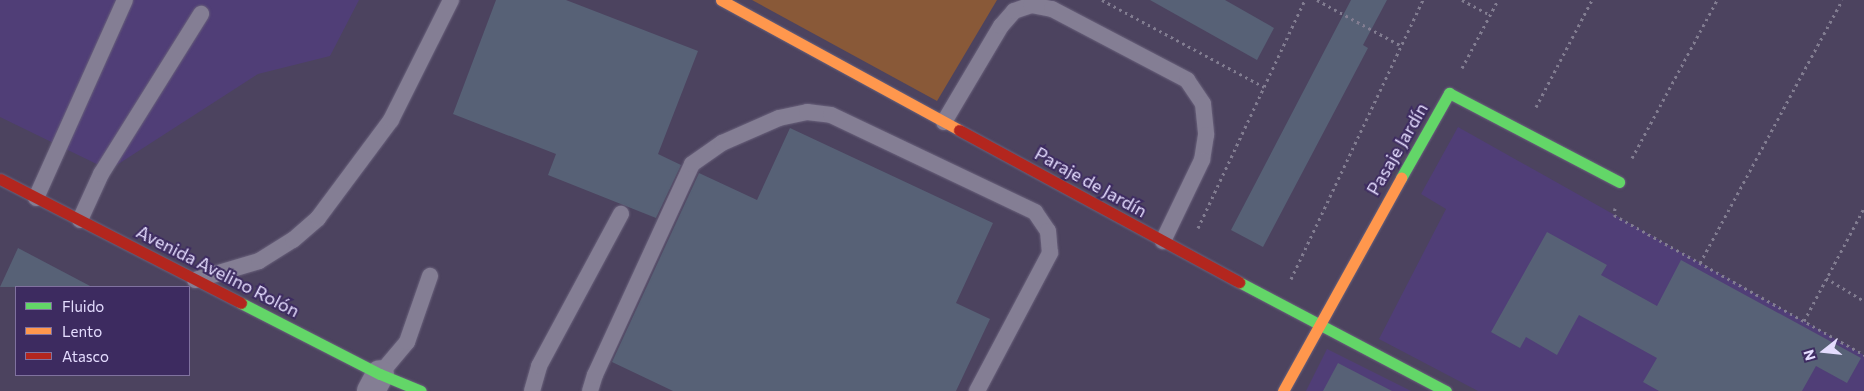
<!DOCTYPE html>
<html>
<head>
<meta charset="utf-8">
<style>
	body { margin:0 }
	#map { position:relative; width:1864px; height:391px; overflow:hidden; background:#4c435f; font-family:Commissioner,sans-serif }
	div>[style] { position:absolute }
	.built>* { inset:0; background:#503e77 }
	.green>* { inset:0; background:#895938 }
	.building>* { inset:0; background:#576176 }
	.path>* { height:3px; margin-top:-1.5px; transform-origin:0; background:repeating-linear-gradient(90deg,#827d91 0 2.5px,transparent 0 6.5px) }
	.roads { filter:drop-shadow(0 0 1px #69617b) drop-shadow(0 0 1px #69617b) }
	.lane>* { height:16px; margin:-8px; padding:0 8px; transform-origin:8px; border-radius:8px; background:#847e94 }
	.street>* { height:28px; margin:-14px; padding:0 14px; transform-origin:14px; border-radius:14px; background:#847e94 }
	.fast>* { height:11px; margin:-5.5px; padding:0 5.5px; transform-origin:5.5px; border-radius:5.5px; background:#63d668 }
	.slow>* { height:11px; margin:-5.5px; padding:0 5.5px; transform-origin:5.5px; border-radius:5.5px; background:#ff974d }
	.jam>* { height:11px; margin:-5.5px; padding:0 5.5px; transform-origin:5.5px; border-radius:5.5px; background:#b3261e }
	span { translate:-50% -50%; white-space:nowrap; text-align:center; line-height:1.15; -webkit-text-stroke:4px #3d2b60; paint-order:stroke }
	.street-label { font-size:18px; color:#e4dcfe }
	.legend { position:absolute; left:15px; top:286px; width:175px; height:90px; box-sizing:border-box; background:#3d2b60; border:1px solid #80729f; margin:0; padding:6px 9px; list-style:none; font-size:15px; color:#e4dcfe }
	.legend li { display:flex; align-items:center; gap:10px; height:25px }
	.legend b { width:25px; border:1px solid #80729f }
	.north { position:absolute; left:1799px; top:326px; width:50px; height:50px; -webkit-text-stroke:4px #3d2b60; paint-order:stroke; rotate:254deg; font-size:14px; font-weight:700; line-height:20px; text-align:center; color:#e4dcfe }
	.north::after { content:''; display:block; margin:auto; width:18px; height:22px; background:#e4dcfe; clip-path:polygon(50% 0,100% 100%,50% 72%,0 100%) }
</style>
</head>
<body>
<div id="map">
	<div class="built">
		<div style="clip-path:polygon(0 0,359px 0,330px 56px,258px 74px,109px 170px,0 117px)"></div>
		<div style="clip-path:polygon(1458px 127px,1864px 355px,1864px 391px,1478px 391px,1379px 339px,1446px 209px,1421px 194px)"></div>
		<div style="clip-path:polygon(1327px 349px,1411px 391px,1306px 391px)"></div>
	</div>
	<div class="green">
		<div style="clip-path:polygon(752px 0,997px 0,937px 101px)"></div>
	</div>
	<div class="building">
		<div style="clip-path:polygon(496px 0,566px 0,698px 51px,658px 154px,681px 165px,656px 218px,548px 175px,556px 154px,453px 114px)"></div>
		<div style="clip-path:polygon(1150px 0,1225px 0,1274px 28px,1257px 60px)"></div>
		<div style="clip-path:polygon(1351px 0,1387px 0,1363px 45px,1368px 48px,1263px 247px,1231px 230px)"></div>
		<div style="clip-path:polygon(790px 128px,993px 223px,956px 303px,990px 319px,956px 391px,673px 391px,612px 362px,699px 173px,757px 200px)"></div>
		<div style="clip-path:polygon(1547px 232px,1607px 265px,1601px 275px,1657px 306px,1681px 260px,1861px 358px,1847px 383px,1816px 366px,1802px 391px,1659px 391px,1643px 382px,1657px 358px,1579px 315px,1557px 355px,1526px 337px,1520px 348px,1491px 332px)"></div>
		<div style="clip-path:polygon(18px 248px,92px 287px,0 287px)"></div>
		<div style="clip-path:polygon(1338px 363px,1392px 391px,1323px 391px)"></div>
	</div>
	<div class="path">
		<div style="left:1102px;top:0;width:184px;rotate:28.2deg"></div>
		<div style="left:1317px;top:0;width:94px;rotate:28.5deg"></div>
		<div style="left:1462px;top:0;width:32px;rotate:28deg"></div>
		<div style="left:1462px;top:68px;width:77px;rotate:-62.1deg"></div>
		<div style="left:1536px;top:107px;width:121px;rotate:-62.4deg"></div>
		<div style="left:1632px;top:158px;width:179px;rotate:-61.7deg"></div>
		<div style="left:1615px;top:208px;width:7px;rotate:98deg"></div>
		<div style="left:1614px;top:215px;width:287px;rotate:29.2deg"></div>
		<div style="left:1198px;top:228px;width:252px;rotate:-64.9deg"></div>
		<div style="left:1700px;top:263px;width:299px;rotate:-61.6deg"></div>
		<div style="left:1826px;top:278px;width:44px;rotate:31.2deg"></div>
		<div style="left:1291px;top:279px;width:309px;rotate:-64.7deg"></div>
		<div style="left:1804px;top:321px;width:128px;rotate:-62deg"></div>
	</div>
	<div class="roads">
		<div class="lane">
			<div style="left:944px;top:122px;width:112px;rotate:-59.3deg"></div>
			<div style="left:1001px;top:26px;width:20px;rotate:-49deg"></div>
			<div style="left:1014px;top:11px;width:18px;rotate:-19deg"></div>
			<div style="left:1031px;top:5px;width:21px;rotate:11deg"></div>
			<div style="left:1052px;top:9px;width:153px;rotate:27.7deg"></div>
			<div style="left:1187px;top:80px;width:29px;rotate:56deg"></div>
			<div style="left:1203px;top:104px;width:31px;rotate:84deg"></div>
			<div style="left:1206px;top:135px;width:25px;rotate:99deg"></div>
			<div style="left:1202px;top:160px;width:90px;rotate:115.7deg"></div>
			<div style="left:36px;top:198px;width:217px;rotate:-65.8deg"></div>
			<div style="left:80px;top:220px;width:51px;rotate:-65.5deg"></div>
			<div style="left:101px;top:174px;width:189px;rotate:-58deg"></div>
			<div style="left:195px;top:280px;width:67px;rotate:-16.5deg"></div>
			<div style="left:259px;top:261px;width:40px;rotate:-32deg"></div>
			<div style="left:293px;top:240px;width:33px;rotate:-41deg"></div>
			<div style="left:318px;top:218px;width:122px;rotate:-53.3deg"></div>
			<div style="left:391px;top:120px;width:134px;rotate:-63.4deg"></div>
			<div style="left:380px;top:374px;width:42px;rotate:-49.8deg"></div>
			<div style="left:407px;top:342px;width:70px;rotate:-70.8deg"></div>
			<div style="left:532px;top:391px;width:26px;rotate:-74deg"></div>
			<div style="left:539px;top:366px;width:173px;rotate:-61.7deg"></div>
			<div style="left:590px;top:391px;width:17px;rotate:-73deg"></div>
			<div style="left:595px;top:375px;width:232px;rotate:-65.3deg"></div>
			<div style="left:692px;top:164px;width:37px;rotate:-35deg"></div>
			<div style="left:722px;top:143px;width:62px;rotate:-23.7deg"></div>
			<div style="left:779px;top:118px;width:29px;rotate:-12deg"></div>
			<div style="left:807px;top:112px;width:24px;rotate:7deg"></div>
			<div style="left:831px;top:115px;width:226px;rotate:25.4deg"></div>
			<div style="left:1035px;top:212px;width:23px;rotate:56deg"></div>
			<div style="left:1048px;top:231px;width:22px;rotate:85deg"></div>
			<div style="left:1050px;top:253px;width:156px;rotate:117.9deg"></div>
		</div>
		<div class="street">
			<div style="left:371px;top:391px;width:19px;rotate:-62deg"></div>
		</div>
		<div class="fast">
			<div style="left:1401px;top:178px;width:98px;rotate:-60.5deg"></div>
			<div style="left:1449px;top:93px;width:192px;rotate:27.6deg"></div>
			<div style="left:1239px;top:282px;width:234px;rotate:27.8deg"></div>
			<div style="left:241px;top:303px;width:156px;rotate:27.1deg"></div>
			<div style="left:380px;top:374px;width:44px;rotate:22.5deg"></div>
		</div>
		<div class="slow">
			<div style="left:721px;top:0;width:271px;rotate:28.6deg"></div>
			<div style="left:1283px;top:391px;width:244px;rotate:-61deg"></div>
		</div>
		<div class="jam">
			<div style="left:959px;top:130px;width:319px;rotate:28.5deg"></div>
			<div style="left:0;top:179px;width:271px;rotate:27.2deg"></div>
		</div>
	</div>
	<div class="street-label">
		<span style="left:1397px;top:149px;rotate:-60deg">Pasaje Jardín</span>
		<span style="left:1091px;top:182px;rotate:29deg">Paraje de Jardín</span>
		<span style="left:218px;top:271px;rotate:27deg">Avenida Avelino Rolón</span>
	</div>
	<ul class="legend">
	<li><b style="height:6px;background:#63d668"></b>Fluido</li>
	<li><b style="height:6px;background:#ff974d"></b>Lento</li>
	<li><b style="height:6px;background:#b3261e"></b>Atasco</li>
	</ul>
	<div class="north">N</div>
</div>
</body>
</html>
